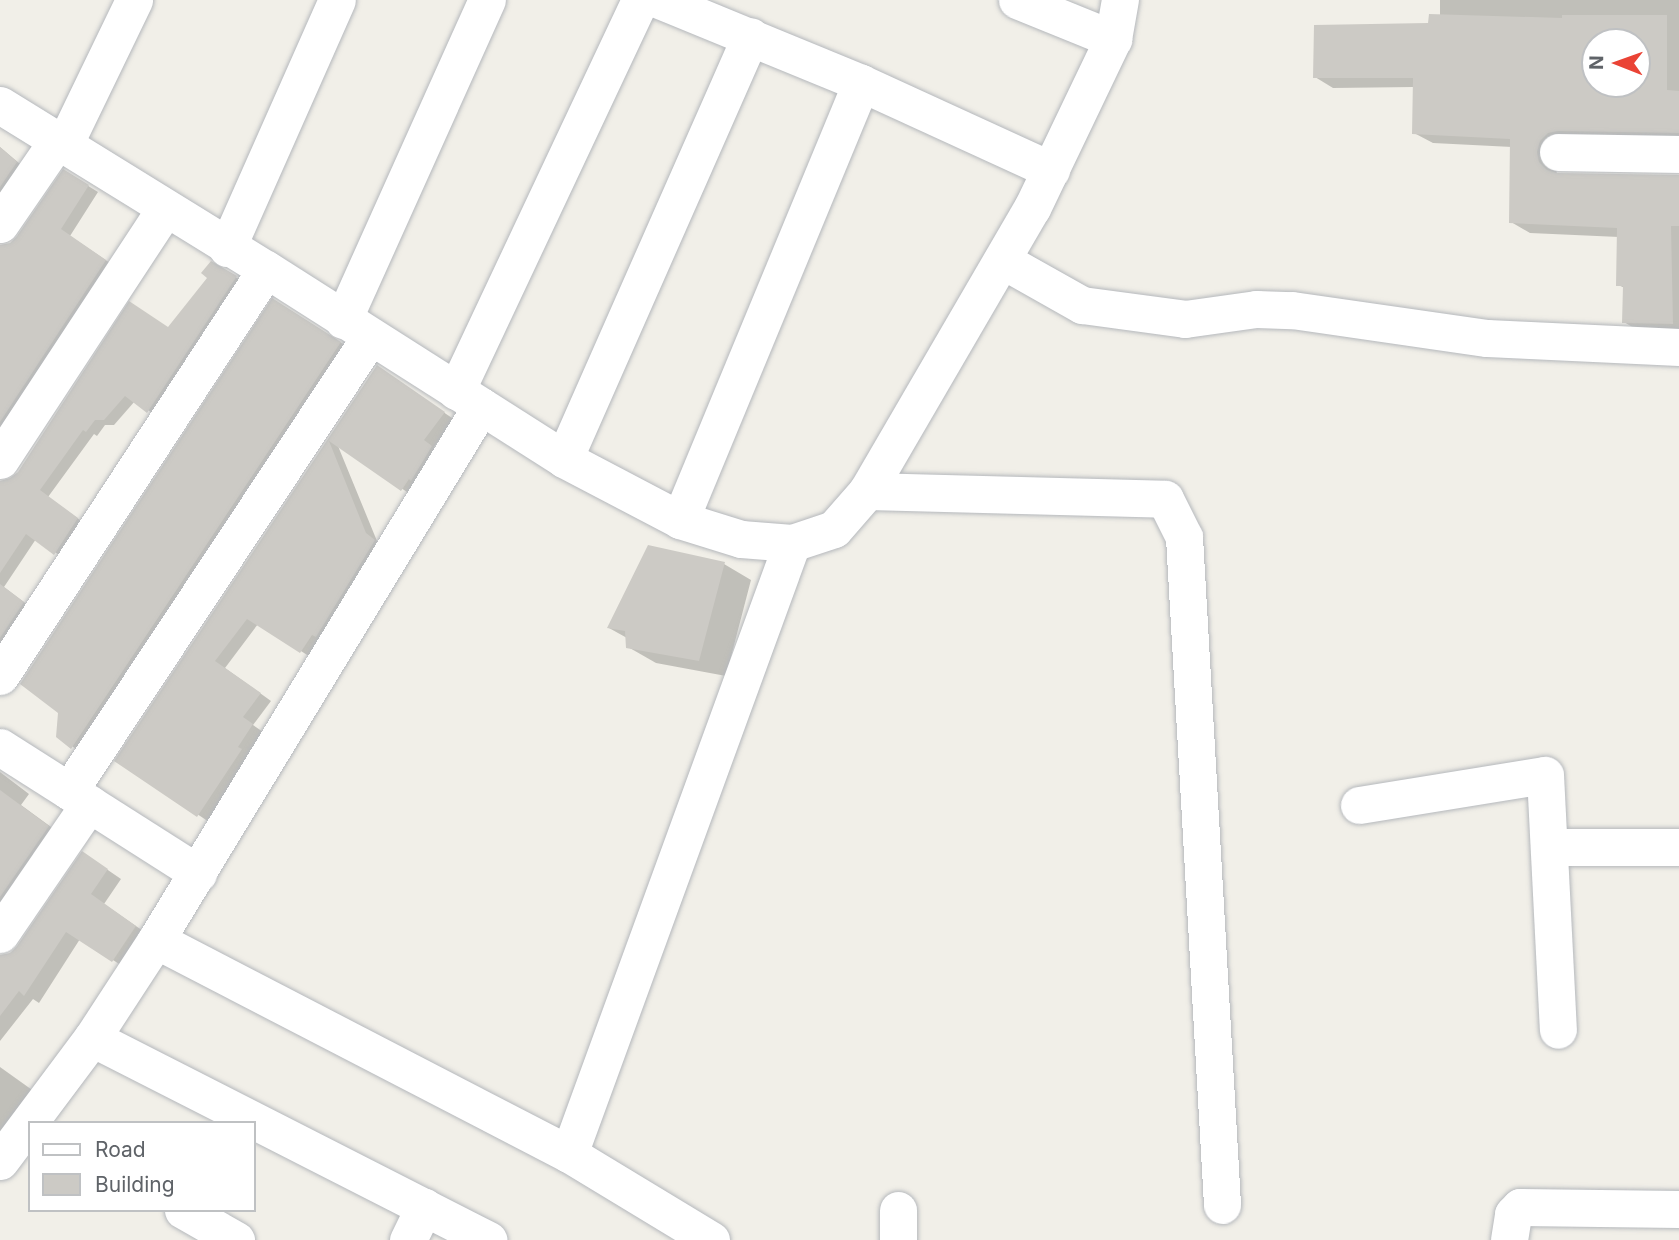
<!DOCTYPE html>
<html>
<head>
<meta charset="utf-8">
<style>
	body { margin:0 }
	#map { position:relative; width:1679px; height:1240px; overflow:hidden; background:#f1efe8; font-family:Inter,sans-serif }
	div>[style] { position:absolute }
	.shadow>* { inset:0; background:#0003 }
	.building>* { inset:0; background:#cccac5 }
	.roads { filter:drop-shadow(0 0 2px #b5b8bc) drop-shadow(0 0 2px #b5b8bc) }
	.minor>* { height:37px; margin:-18.5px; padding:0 18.5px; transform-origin:18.5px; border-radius:18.5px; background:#fff }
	span { translate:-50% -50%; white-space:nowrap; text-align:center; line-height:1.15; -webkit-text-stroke:5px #fff; paint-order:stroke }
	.legend { position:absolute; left:28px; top:1121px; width:228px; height:91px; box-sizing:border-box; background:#fff; border:2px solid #bfc1c3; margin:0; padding:9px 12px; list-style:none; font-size:21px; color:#5f6368 }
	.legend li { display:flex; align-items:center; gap:14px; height:35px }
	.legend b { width:35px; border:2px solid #bfc1c3 }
	.north { position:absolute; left:1581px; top:28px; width:70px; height:70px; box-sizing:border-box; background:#fff; border:2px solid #bfc1c3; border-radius:50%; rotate:271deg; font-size:19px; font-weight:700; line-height:28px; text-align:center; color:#5f6368 }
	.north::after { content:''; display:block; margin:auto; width:24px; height:32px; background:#ea4335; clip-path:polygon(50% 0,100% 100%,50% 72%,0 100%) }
</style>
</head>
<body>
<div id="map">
	<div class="shadow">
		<div style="clip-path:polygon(evenodd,1440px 0,1679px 0,1679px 142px,1555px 164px,1557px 174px,1679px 177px,1679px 333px,1642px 333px,1624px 322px,1625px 288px,1618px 285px,1619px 237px,1530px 233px,1511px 222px,1512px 147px,1433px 143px,1414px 133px,1414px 87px,1333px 88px,1315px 77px,1430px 25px,1440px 16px,1440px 0,1595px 42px,1637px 42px,1637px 84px,1595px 84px,1595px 42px)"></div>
		<div style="clip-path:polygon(0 147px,26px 169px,0 207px)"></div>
		<div style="clip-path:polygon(64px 171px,98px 192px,70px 236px,116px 267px,0 443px,0 246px,10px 244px,18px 238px)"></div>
		<div style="clip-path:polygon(211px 263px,246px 283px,158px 417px,135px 401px,114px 425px,105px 425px,97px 436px,94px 434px,48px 497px,87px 525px,65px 559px,36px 539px,4px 587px,33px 609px,0 658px,0 483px,10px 481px,169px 329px,209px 278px)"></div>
		<div style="clip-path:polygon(283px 306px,351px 349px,83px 754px,58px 736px)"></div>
		<div style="clip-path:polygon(377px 367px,455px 420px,434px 447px,442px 454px,413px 496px,338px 446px,377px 541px,385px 548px,312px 658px,258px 624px,225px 668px,271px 701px,253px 725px,263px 732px,209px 822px,117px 760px)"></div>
		<div style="clip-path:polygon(724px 564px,751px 580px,726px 676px,656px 663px,628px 647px,627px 638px,609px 628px)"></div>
		<div style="clip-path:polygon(0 772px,29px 794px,21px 805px,62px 835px,0 911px)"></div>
		<div style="clip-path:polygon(83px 853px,121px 879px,104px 904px,149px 935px,127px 969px,80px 939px,39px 1003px,33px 999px,0 1041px,0 960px,19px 947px)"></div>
		<div style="clip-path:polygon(0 1067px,42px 1097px,0 1151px)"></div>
	</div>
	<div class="building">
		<div style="clip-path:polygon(evenodd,1429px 14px,1562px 18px,1562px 15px,1667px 15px,1667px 90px,1679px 91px,1679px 133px,1558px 131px,1548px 133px,1540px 141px,1537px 152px,1539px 162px,1547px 170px,1557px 173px,1679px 175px,1679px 226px,1671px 226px,1673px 324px,1622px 323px,1623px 286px,1616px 286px,1617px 228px,1509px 223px,1510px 139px,1412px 134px,1413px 78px,1313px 78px,1314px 25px,1428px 23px,1429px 14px,1595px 42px,1637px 42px,1637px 84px,1595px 84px,1595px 42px)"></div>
		<div style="clip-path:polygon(0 147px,17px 162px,0 187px)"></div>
		<div style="clip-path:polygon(63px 169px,89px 185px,61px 229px,106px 260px,0 422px,0 245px,10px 243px,17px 236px)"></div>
		<div style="clip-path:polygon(211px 261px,237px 276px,147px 413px,125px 396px,104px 420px,95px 420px,86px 432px,83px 430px,40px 490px,78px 518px,54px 555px,26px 534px,0 573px,0 481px,10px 478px,18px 472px,129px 301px,168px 327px,207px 278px,201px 273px)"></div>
		<div style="clip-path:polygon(272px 298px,341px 342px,71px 749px,56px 737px,58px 713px,20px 684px)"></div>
		<div style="clip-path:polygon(377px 365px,445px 412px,424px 440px,432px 446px,411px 481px,409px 479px,401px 491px,329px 441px,366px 533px,375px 540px,316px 637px,312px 635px,300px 653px,247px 619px,215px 661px,261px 693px,243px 717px,253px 724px,238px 747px,242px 749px,197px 817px,114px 761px)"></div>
		<div style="clip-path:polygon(648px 545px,725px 562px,699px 661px,626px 648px,625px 631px,607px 628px)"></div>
		<div style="clip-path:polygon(0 584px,24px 602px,0 638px)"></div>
		<div style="clip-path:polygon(0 790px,49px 826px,0 897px)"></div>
		<div style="clip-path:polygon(82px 851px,108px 869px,91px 894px,136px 926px,112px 962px,66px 932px,24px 996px,19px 991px,0 1016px,0 955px,10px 953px,17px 946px)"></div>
	</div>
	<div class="roads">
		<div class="minor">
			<div style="left:659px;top:0;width:218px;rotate:22.3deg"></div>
			<div style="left:861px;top:83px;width:209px;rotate:24.6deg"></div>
			<div style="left:1017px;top:0;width:104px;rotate:22.1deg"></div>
			<div style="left:0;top:105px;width:312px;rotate:31.7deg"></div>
			<div style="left:266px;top:269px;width:353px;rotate:32.5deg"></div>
			<div style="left:564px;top:459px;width:131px;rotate:27.7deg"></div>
			<div style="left:680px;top:520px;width:64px;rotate:17.3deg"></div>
			<div style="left:741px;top:539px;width:51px;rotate:4.5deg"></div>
			<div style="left:64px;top:145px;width:161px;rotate:-64.2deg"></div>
			<div style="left:1558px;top:152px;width:121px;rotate:0.9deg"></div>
			<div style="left:0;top:224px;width:101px;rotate:-55.5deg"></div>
			<div style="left:227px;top:248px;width:271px;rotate:-66.1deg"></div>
			<div style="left:1002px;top:260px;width:92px;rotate:29.4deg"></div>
			<div style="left:1082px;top:305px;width:104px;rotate:7.7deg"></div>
			<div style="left:1185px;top:319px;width:72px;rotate:-8deg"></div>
			<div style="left:1256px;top:309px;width:36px;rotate:2deg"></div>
			<div style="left:1292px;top:310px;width:197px;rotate:8.2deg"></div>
			<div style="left:1487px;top:338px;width:192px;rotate:2.7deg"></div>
			<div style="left:343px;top:320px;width:351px;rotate:-65.8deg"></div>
			<div style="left:456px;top:391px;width:432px;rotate:-64.8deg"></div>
			<div style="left:564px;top:459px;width:462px;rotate:-66.2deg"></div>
			<div style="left:0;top:460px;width:300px;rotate:-56.7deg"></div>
			<div style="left:867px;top:491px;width:298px;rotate:1.5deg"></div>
			<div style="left:1165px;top:499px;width:42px;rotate:63.4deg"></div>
			<div style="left:1184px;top:537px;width:669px;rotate:86.74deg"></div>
			<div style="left:680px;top:520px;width:473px;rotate:-67.5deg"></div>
			<div style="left:0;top:676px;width:486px;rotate:-56.8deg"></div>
			<div style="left:0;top:747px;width:235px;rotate:32.5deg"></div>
			<div style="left:69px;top:791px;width:545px;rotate:-56.46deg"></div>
			<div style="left:1359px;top:805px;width:188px;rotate:-9.2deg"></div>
			<div style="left:1545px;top:775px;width:255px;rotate:87.1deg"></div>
			<div style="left:1550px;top:847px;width:129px"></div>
			<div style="left:0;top:934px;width:158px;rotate:-55.6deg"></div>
			<div style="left:156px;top:940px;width:465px;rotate:27.4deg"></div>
			<div style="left:569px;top:1154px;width:166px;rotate:31.2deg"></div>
			<div style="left:92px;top:1038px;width:445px;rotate:27deg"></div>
			<div style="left:569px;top:1154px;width:650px;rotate:-69.95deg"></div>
			<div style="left:792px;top:543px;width:44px;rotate:-18.4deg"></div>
			<div style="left:834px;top:529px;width:50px;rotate:-49deg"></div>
			<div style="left:867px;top:491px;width:328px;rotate:-59.8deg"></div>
			<div style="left:1032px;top:208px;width:187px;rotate:-64.4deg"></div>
			<div style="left:1113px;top:39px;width:40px;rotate:-80deg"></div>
			<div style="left:0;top:1161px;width:154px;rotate:-53.2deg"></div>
			<div style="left:92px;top:1038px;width:117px;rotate:-56.9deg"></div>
			<div style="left:156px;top:940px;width:625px;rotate:-58.67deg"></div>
			<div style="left:183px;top:1210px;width:61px;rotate:29.5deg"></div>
			<div style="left:898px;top:1210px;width:30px;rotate:90deg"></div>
			<div style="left:408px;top:1240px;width:37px;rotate:-64deg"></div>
			<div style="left:1509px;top:1240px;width:26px;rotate:-81deg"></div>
			<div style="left:1513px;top:1214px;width:10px;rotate:-45deg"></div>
			<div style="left:1520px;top:1207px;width:159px;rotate:0.7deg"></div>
		</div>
	</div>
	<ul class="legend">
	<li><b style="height:9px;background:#fff"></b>Road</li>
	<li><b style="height:19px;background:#cccac5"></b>Building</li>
	</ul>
	<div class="north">N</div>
</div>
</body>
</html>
